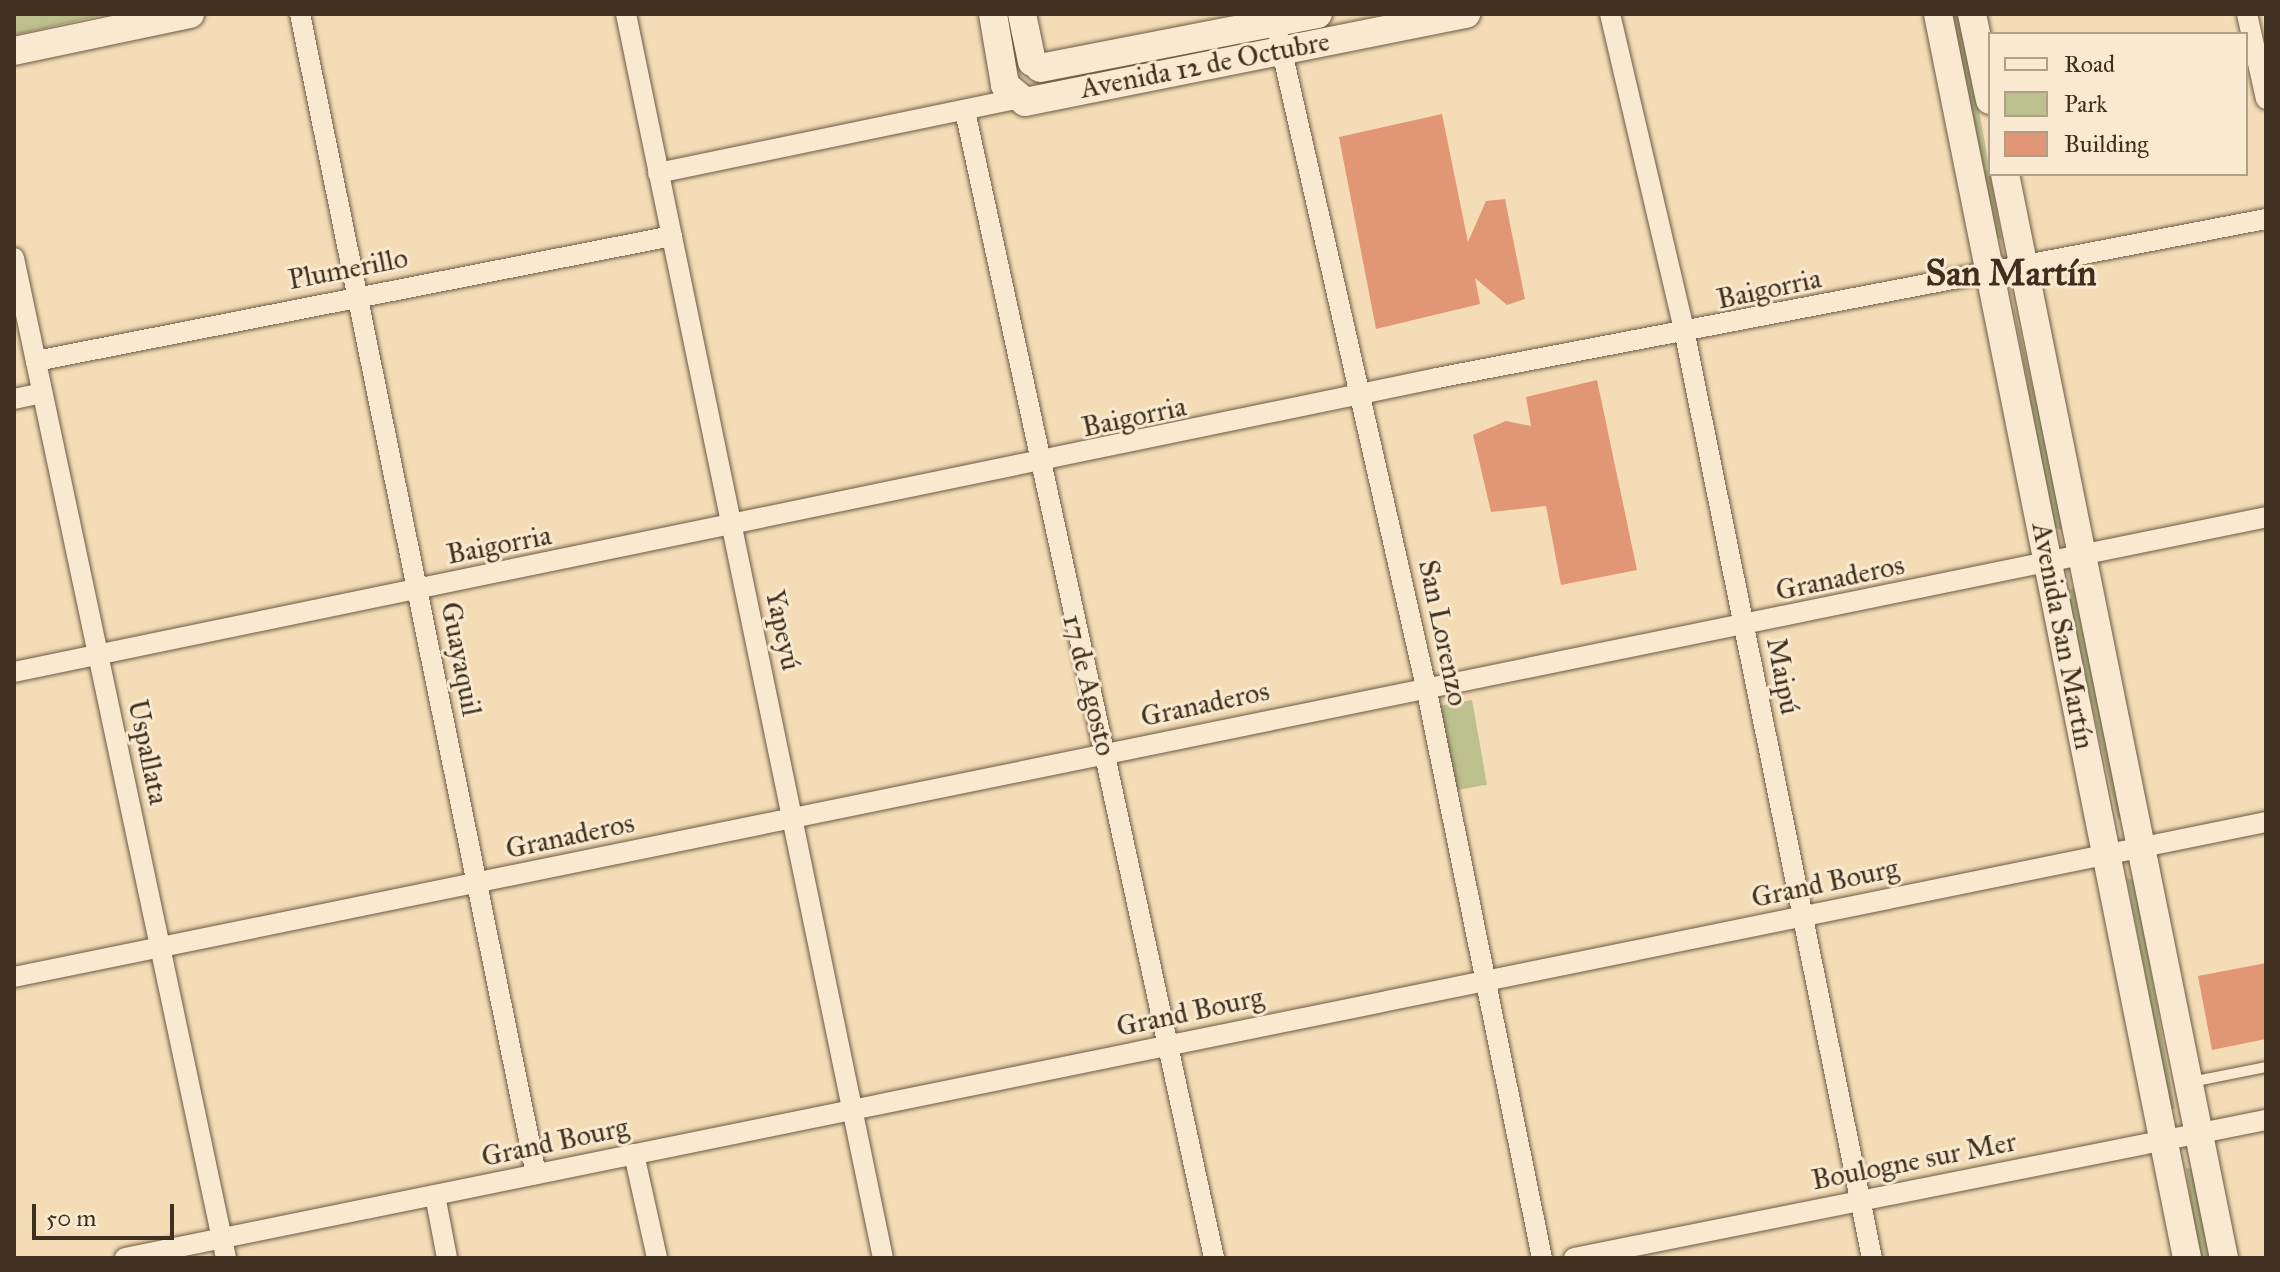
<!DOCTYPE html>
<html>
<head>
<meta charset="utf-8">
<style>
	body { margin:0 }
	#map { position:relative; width:2280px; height:1272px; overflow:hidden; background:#f4ddb6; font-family:"IM FELL Great Primer",serif }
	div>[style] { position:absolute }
	.green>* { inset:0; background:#bcc08d; transform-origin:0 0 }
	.building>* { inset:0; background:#e19775 }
	.roads { filter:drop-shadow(0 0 2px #6c5a44) drop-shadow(0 0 2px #6c5a44) }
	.lane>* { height:10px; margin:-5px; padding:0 5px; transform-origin:5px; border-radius:5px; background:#f8e9d0 }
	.street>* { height:20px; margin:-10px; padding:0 10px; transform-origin:10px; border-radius:10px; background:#f8e9d0 }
	.secondary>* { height:28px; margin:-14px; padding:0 14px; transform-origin:14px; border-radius:14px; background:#f8e9d0 }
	span { translate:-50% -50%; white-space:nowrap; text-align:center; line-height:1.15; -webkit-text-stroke:6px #f8e9d0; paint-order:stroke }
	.street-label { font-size:28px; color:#3e2f1e }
	.district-label { font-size:36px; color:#3e2f1e; font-weight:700 }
	.frame { position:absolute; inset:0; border:16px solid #3e2f1e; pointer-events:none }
	.legend { position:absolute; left:1988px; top:32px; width:260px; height:144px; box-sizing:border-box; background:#f8e9d0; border:2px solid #ae9f89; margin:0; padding:10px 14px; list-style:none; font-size:24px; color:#3e2f1e }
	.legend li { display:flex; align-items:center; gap:16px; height:40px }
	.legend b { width:40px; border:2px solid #ae9f89 }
	.scale { position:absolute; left:32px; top:1204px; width:142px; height:36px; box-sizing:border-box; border:4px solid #3e2f1e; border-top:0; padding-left:10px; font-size:24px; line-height:28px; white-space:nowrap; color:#3e2f1e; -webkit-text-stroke:6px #f8e9d0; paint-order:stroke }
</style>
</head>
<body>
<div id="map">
	<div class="green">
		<div style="clip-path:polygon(14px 14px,107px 14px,14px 35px)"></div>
		<div style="clip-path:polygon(1951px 14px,1962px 14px,2002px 240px,1996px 237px)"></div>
		<div style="clip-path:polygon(2012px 298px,2065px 526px,2060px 530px,2053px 526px)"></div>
		<div style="clip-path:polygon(2075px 587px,2122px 818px,2118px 820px,2066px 592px)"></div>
		<div style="left:1472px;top:700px;width:86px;height:40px;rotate:80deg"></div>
		<div style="clip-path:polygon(2127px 878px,2135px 881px,2175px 1109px,2171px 1109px)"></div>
		<div style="clip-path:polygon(2186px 1168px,2193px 1169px,2212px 1258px,2199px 1258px)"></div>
	</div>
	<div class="building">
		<div style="clip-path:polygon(1442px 114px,1468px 242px,1486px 201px,1505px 199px,1525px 299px,1507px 305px,1475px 278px,1480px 304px,1376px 329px,1339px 137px)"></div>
		<div style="clip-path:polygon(1597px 380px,1637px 570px,1561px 585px,1546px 506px,1491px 512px,1473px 435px,1506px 421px,1531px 426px,1526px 397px)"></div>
		<div style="clip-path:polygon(2266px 963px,2266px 1039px,2212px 1050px,2198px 976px)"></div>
	</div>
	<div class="roads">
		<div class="lane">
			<div style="left:2191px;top:1082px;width:76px;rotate:-11.3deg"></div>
		</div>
		<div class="street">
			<div style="left:300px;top:14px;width:1184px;rotate:78.5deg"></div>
			<div style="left:626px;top:14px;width:1270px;rotate:78.33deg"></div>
			<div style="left:1610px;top:14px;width:330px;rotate:76.8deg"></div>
			<div style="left:1685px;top:335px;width:942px;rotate:78.55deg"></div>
			<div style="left:2247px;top:14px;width:87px;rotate:77.4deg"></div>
			<div style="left:1279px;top:38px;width:665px;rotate:77.24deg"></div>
			<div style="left:1426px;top:687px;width:583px;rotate:78.52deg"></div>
			<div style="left:965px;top:111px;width:1174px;rotate:77.75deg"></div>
			<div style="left:658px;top:173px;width:365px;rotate:-11.7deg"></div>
			<div style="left:14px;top:258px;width:1022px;rotate:78.03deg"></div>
			<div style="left:36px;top:361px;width:648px;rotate:-11.12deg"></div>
			<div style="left:14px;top:399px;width:29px;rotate:-12deg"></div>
			<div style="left:14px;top:672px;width:1453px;rotate:-11.67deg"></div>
			<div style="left:1437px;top:378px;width:844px;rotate:-10.86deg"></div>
			<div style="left:14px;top:977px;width:2299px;rotate:-11.54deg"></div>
			<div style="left:634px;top:1154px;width:107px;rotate:77.5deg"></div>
			<div style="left:435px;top:1195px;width:64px;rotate:79.2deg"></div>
			<div style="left:125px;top:1258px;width:2185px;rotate:-11.51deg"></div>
			<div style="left:1574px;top:1258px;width:706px;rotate:-11.28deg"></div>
		</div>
		<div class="secondary">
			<div style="left:993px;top:14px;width:72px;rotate:80.4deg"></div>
			<div style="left:1005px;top:85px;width:26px;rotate:40deg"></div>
			<div style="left:1025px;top:102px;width:450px;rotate:-11.3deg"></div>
			<div style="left:1022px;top:14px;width:49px;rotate:78.2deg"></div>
			<div style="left:1938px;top:14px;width:1269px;rotate:78.68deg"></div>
			<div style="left:1972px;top:14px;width:88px;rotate:78.2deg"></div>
			<div style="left:14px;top:51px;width:180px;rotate:-11.9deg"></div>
			<div style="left:1040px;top:68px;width:283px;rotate:-11deg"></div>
			<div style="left:2005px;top:174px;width:1106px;rotate:78.58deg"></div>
		</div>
	</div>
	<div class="street-label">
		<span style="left:1205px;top:65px;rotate:-11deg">Avenida 12 de Octubre</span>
		<span style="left:348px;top:269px;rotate:-11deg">Plumerillo</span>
		<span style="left:1769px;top:289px;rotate:-12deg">Baigorria</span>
		<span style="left:1134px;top:417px;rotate:-12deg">Baigorria</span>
		<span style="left:499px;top:545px;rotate:-11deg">Baigorria</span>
		<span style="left:1840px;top:578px;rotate:-12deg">Granaderos</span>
		<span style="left:783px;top:630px;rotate:78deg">Yapeyú</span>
		<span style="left:1443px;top:633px;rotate:78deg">San Lorenzo</span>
		<span style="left:2063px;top:636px;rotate:79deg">Avenida San Martín</span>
		<span style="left:461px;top:659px;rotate:79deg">Guayaquil</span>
		<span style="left:1783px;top:676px;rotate:79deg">Maipú</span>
		<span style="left:1089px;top:685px;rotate:76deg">17 de Agosto</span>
		<span style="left:1205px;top:704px;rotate:-12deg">Granaderos</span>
		<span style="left:148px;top:752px;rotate:78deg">Uspallata</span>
		<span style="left:570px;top:836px;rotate:-12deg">Granaderos</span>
		<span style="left:1825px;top:883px;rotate:-12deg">Grand Bourg</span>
		<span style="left:1190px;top:1012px;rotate:-12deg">Grand Bourg</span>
		<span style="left:555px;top:1142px;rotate:-12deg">Grand Bourg</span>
		<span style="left:1914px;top:1161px;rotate:-11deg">Boulogne sur Mer</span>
	</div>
	<div class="district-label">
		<span style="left:2011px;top:274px">San Martín</span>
	</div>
	<div class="frame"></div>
	<ul class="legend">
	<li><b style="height:10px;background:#f8e9d0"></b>Road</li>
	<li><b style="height:22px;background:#bcc08d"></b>Park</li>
	<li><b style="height:22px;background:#e19775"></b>Building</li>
	</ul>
	<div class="scale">50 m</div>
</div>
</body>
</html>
